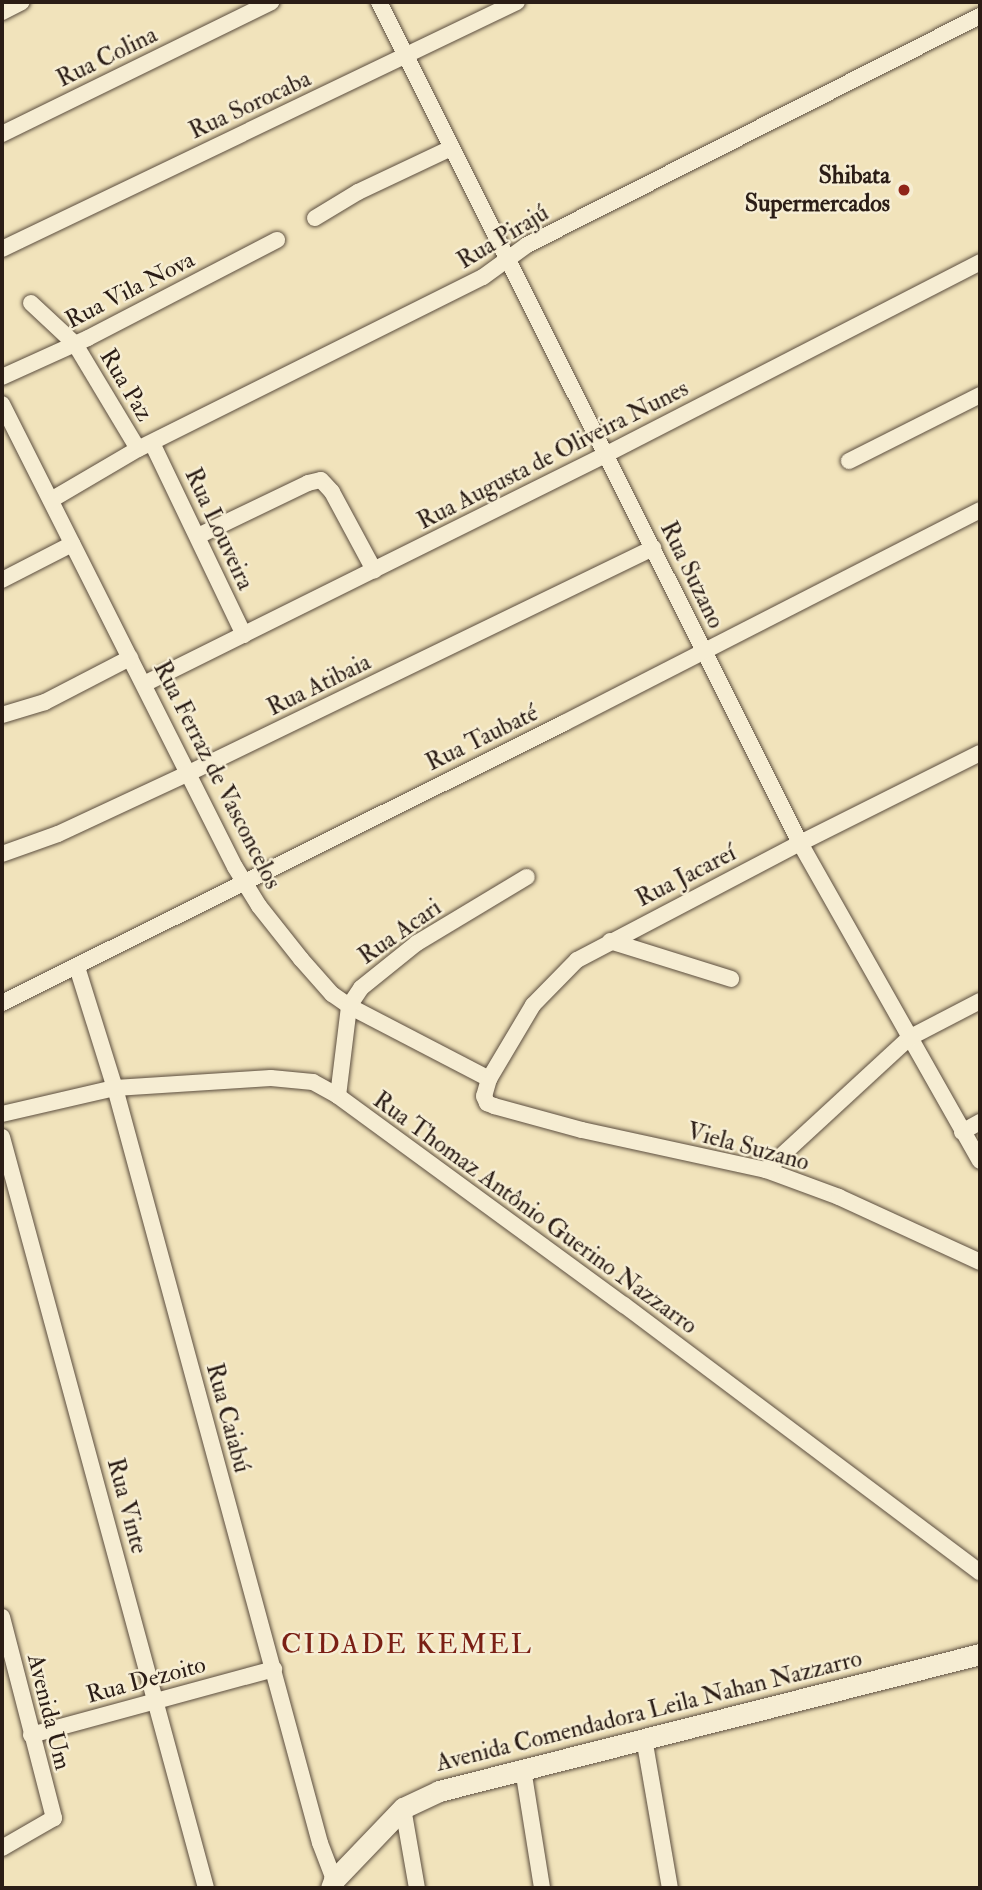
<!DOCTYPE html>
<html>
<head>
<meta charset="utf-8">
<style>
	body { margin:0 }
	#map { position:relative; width:982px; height:1890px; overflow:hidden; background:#f1e3bb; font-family:"IM FELL Double Pica",serif }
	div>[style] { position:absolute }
	.roads { filter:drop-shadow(0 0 2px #5c4e3f) drop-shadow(0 0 2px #5c4e3f) }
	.minor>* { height:16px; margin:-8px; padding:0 8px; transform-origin:8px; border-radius:8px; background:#f6edd3 }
	.secondary>* { height:21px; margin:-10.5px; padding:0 10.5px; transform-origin:10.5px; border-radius:10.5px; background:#f6edd3 }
	.dots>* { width:19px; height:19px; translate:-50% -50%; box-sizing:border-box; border:4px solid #f6edd3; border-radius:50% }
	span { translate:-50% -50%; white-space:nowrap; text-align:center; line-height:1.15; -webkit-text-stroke:5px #f6edd3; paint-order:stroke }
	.street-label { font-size:24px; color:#2b1d16 }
	.poi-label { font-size:24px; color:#2b1d16; font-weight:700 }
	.right { translate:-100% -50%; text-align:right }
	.quarter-label { font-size:28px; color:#7a1f14; letter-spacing:2px }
	.frame { position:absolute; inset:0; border:4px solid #2b1d16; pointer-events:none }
</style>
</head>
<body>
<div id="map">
	<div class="roads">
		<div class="minor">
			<div style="left:379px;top:2px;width:940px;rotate:63.41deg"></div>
			<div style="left:800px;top:843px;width:365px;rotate:60.5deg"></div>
			<div style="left:2px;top:12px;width:22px;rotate:-27deg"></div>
			<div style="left:2px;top:134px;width:300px;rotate:-26.1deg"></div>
			<div style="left:315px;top:218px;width:50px;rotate:-31.2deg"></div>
			<div style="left:358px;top:192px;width:103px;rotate:-25.3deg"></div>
			<div style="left:2px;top:249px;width:571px;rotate:-25.62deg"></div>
			<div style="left:31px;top:303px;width:60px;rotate:43deg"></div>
			<div style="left:75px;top:344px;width:122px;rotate:59deg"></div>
			<div style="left:2px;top:377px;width:94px;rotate:-24.4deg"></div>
			<div style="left:88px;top:338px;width:213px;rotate:-27.4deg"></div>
			<div style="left:2px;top:404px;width:518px;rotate:63.29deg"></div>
			<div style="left:235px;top:867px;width:46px;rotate:58.4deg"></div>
			<div style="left:259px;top:906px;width:68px;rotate:51.6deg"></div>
			<div style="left:301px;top:959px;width:47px;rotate:48.5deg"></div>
			<div style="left:332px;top:994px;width:21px;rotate:35deg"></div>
			<div style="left:349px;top:1006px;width:158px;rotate:27.5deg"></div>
			<div style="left:152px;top:443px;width:213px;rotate:64.4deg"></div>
			<div style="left:849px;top:461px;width:147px;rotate:-26.7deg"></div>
			<div style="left:51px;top:500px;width:101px;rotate:-30.4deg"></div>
			<div style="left:138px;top:449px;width:385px;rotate:-26.5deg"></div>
			<div style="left:483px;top:277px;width:54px;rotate:-36deg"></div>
			<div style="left:527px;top:245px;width:508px;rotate:-26.82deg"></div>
			<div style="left:198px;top:536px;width:122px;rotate:-25.7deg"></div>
			<div style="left:308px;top:483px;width:13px;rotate:-13deg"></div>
			<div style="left:321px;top:480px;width:16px;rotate:47deg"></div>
			<div style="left:332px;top:492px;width:89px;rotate:61.7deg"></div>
			<div style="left:2px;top:580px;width:79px;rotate:-27.2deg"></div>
			<div style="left:144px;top:684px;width:517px;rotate:-26.42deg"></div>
			<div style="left:607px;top:454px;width:420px;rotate:-27.2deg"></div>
			<div style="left:2px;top:715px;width:45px;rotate:-16.8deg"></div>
			<div style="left:45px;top:702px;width:96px;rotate:-27.4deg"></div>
			<div style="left:980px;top:753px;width:201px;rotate:153.4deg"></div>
			<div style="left:800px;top:843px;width:252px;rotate:152.3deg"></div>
			<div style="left:577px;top:960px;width:63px;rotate:134.4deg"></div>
			<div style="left:533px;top:1005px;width:86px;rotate:120.7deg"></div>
			<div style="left:489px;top:1079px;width:18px;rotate:106deg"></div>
			<div style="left:484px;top:1096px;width:8px;rotate:67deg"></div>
			<div style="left:487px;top:1103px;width:8px;rotate:23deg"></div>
			<div style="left:494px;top:1106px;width:91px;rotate:15.3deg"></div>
			<div style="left:582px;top:1130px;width:188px;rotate:12.3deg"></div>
			<div style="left:766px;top:1170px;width:78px;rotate:20.3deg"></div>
			<div style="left:839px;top:1197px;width:155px;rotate:24.7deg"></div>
			<div style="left:2px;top:854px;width:59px;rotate:-19.7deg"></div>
			<div style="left:58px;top:834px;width:145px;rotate:-25deg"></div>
			<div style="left:189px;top:773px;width:516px;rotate:-25.87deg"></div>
			<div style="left:610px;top:941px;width:127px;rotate:17.4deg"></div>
			<div style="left:77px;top:967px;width:127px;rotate:72.6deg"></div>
			<div style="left:115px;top:1088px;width:782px;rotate:74.81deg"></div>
			<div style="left:320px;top:1843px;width:40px;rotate:69deg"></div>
			<div style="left:2px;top:1003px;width:628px;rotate:-26.48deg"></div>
			<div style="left:564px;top:723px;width:467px;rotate:-27.1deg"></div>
			<div style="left:338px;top:1096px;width:91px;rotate:-83deg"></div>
			<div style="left:349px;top:1006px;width:22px;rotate:-56deg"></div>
			<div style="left:361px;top:988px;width:72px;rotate:-38.8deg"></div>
			<div style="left:417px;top:943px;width:128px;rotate:-31deg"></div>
			<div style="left:2px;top:1114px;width:116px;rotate:-13deg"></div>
			<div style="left:115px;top:1088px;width:156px;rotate:-3.7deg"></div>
			<div style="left:271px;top:1078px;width:42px;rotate:5.4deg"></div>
			<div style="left:313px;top:1082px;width:29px;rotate:29deg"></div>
			<div style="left:338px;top:1096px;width:354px;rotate:36.2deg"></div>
			<div style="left:624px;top:1305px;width:445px;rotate:36.9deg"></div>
			<div style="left:962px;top:1132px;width:21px;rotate:-29deg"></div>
			<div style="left:2px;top:1137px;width:778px;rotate:74.8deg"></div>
			<div style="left:766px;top:1170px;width:195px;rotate:-42.7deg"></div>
			<div style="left:909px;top:1038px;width:80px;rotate:-27.5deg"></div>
			<div style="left:2px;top:1617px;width:208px;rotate:75.5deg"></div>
			<div style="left:54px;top:1818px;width:60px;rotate:150deg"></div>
			<div style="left:31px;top:1735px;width:252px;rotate:-15.2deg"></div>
			<div style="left:644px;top:1738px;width:152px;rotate:80.2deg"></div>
			<div style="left:523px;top:1769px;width:121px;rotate:80.9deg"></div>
			<div style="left:403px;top:1808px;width:81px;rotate:80.1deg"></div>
		</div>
		<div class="secondary">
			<div style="left:331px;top:1888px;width:9px;rotate:-69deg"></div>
			<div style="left:334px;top:1880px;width:100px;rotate:-46.2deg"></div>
			<div style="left:403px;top:1808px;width:40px;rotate:-25deg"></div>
			<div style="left:439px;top:1791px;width:558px;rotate:-14.21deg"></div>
		</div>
	</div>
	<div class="dots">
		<div style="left:904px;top:190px;background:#8f2418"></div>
	</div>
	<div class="street-label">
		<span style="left:107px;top:57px;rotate:-26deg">Rua Colina</span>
		<span style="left:250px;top:105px;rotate:-25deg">Rua Sorocaba</span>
		<span style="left:503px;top:237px;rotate:-31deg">Rua Pirajú</span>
		<span style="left:130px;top:290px;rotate:-27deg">Rua Vila Nova</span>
		<span style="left:126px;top:385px;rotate:59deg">Rua Paz</span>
		<span style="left:553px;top:455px;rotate:-27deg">Rua Augusta de Oliveira Nunes</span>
		<span style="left:219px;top:529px;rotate:65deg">Rua Louveira</span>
		<span style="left:692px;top:575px;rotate:64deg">Rua Suzano</span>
		<span style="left:319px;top:685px;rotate:-26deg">Rua Atibaia</span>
		<span style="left:482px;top:738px;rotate:-26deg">Rua Taubaté</span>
		<span style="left:217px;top:775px;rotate:63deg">Rua Ferraz de Vasconcelos</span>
		<span style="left:686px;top:876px;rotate:-27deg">Rua Jacareí</span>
		<span style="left:400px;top:932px;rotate:-35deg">Rua Acari</span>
		<span style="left:748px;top:1147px;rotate:15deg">Viela Suzano</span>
		<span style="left:535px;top:1213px;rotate:36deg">Rua Thomaz Antônio Guerino Nazzarro</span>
		<span style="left:228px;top:1418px;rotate:75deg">Rua Caiabú</span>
		<span style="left:127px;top:1506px;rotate:75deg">Rua Vinte</span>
		<span style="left:146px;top:1680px;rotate:-15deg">Rua Dezoito</span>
		<span style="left:649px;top:1711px;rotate:-14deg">Avenida Comendadora Leila Nahan Nazzarro</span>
		<span style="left:49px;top:1712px;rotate:76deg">Avenida Um</span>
	</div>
	<div class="poi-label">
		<span class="right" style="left:890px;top:190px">Shibata<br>Supermercados</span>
	</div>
	<div class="quarter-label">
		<span style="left:407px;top:1645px">CIDADE KEMEL</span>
	</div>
	<div class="frame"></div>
</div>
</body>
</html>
